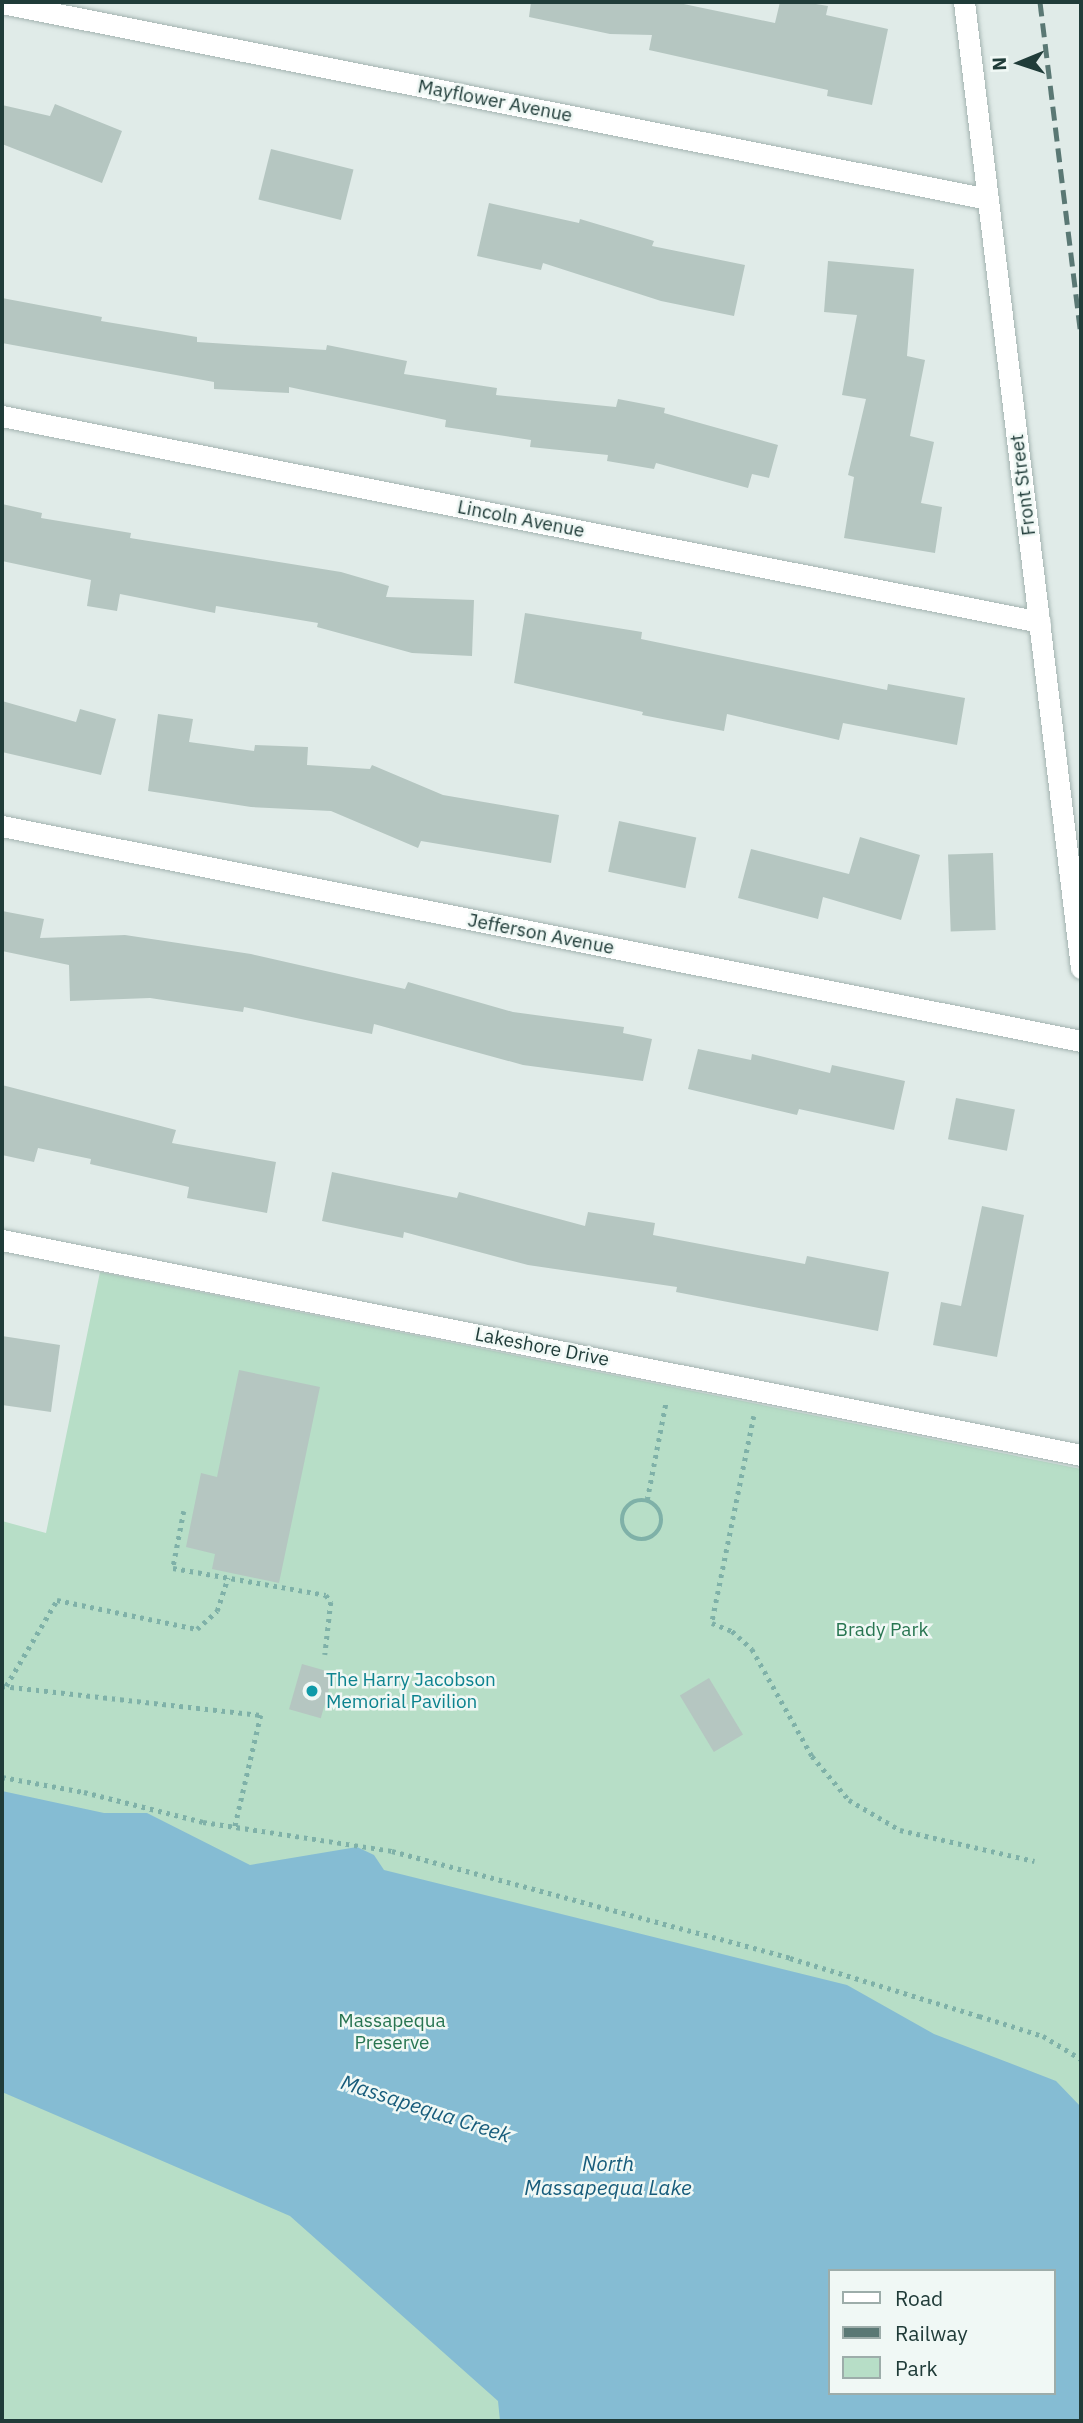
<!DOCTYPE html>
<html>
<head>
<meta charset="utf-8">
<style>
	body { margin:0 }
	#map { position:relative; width:1083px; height:2423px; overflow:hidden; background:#e0ebe8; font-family:"IBM Plex Sans",sans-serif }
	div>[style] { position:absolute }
	.green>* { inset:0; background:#b7dec7 }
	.water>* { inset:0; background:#85bcd3 }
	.building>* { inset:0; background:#b5c6c1; transform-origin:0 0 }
	.path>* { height:4.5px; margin-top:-2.25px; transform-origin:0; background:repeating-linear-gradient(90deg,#7fb1a8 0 3.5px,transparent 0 8.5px) }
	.path>.ring { margin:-2.25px; padding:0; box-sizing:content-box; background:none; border:4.5px solid #7fb1a8; border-radius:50% }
	.roads { filter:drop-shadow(0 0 2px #a3b3b0) drop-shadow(0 0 2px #a3b3b0) }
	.street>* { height:21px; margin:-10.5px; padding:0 10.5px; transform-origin:10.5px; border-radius:10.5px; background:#fff }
	.rail>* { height:5px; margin-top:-2.5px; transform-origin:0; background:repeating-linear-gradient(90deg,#5a7874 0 14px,transparent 0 21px) }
	.dots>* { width:19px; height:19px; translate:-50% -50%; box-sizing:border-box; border:4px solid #f0f8f5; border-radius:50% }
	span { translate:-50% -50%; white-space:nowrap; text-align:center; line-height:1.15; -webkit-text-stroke:5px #f0f8f5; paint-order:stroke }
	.street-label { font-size:19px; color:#203c39 }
	.park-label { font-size:19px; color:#287551 }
	.culture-label { font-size:19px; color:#0d838f }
	.left { translate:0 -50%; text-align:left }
	.water-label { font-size:21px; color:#175c7b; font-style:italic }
	.frame { position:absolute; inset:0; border:4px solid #203c39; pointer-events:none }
	.legend { position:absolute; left:828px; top:2269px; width:228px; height:126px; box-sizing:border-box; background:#f0f8f5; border:2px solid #9dadaa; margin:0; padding:9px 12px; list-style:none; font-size:21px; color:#203c39 }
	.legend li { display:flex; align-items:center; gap:14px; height:35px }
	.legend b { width:35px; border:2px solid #9dadaa }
	.north { position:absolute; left:985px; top:28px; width:70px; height:70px; -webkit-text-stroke:5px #f0f8f5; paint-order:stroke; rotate:268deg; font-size:19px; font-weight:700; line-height:28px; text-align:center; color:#203c39 }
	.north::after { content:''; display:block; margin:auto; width:24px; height:32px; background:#203c39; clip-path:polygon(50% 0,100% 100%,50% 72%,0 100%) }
</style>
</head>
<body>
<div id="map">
	<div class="green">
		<div style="clip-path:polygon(evenodd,100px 1272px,1081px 1469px,1081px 2421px,2px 2421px,2px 1521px,46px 1533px,100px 1272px,829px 2271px,1053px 2271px,1053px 2393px,829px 2393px,829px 2271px)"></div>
	</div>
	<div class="water">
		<div style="clip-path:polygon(evenodd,2px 1791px,104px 1813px,147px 1813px,250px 1865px,357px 1847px,374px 1855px,384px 1870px,847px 1985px,934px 2034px,1056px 2081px,1081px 2107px,1081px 2421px,500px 2421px,498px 2401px,290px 2216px,2px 2092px,2px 1791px,829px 2271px,1053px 2271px,1053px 2393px,829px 2393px,829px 2271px)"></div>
	</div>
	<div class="building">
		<div style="clip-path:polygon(531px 2px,674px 2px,775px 23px,780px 2px,804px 2px,828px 6px,826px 15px,888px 29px,872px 105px,827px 96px,828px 90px,649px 50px,652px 35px,610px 34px,529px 17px)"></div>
		<div style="clip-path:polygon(55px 104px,122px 131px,102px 183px,2px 144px,2px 105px,50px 116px)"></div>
		<div style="left:271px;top:149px;width:85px;height:52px;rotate:14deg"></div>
		<div style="clip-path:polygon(489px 203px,579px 223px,580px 219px,654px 241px,652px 246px,745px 265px,734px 316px,661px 301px,543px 263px,541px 270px,477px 256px)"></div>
		<div style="clip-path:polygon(828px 261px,914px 269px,907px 356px,925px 360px,910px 436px,934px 442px,921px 503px,942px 507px,935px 553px,844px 538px,854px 477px,848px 475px,866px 399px,842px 395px,857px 315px,824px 312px)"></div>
		<div style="clip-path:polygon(2px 298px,102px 317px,101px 321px,197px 337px,197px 342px,326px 350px,327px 345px,407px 361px,404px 374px,497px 388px,496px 395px,616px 407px,618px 399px,665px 408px,664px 413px,778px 445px,769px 478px,752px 474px,748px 488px,656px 463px,654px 469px,607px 461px,608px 455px,530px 447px,531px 440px,445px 427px,446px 420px,289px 387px,289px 393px,214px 389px,214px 382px,2px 343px)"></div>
		<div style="clip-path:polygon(2px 504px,42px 513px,41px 518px,131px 533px,130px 538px,341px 572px,389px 586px,386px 597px,474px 600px,472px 656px,412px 653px,317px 627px,318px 623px,216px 606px,215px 613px,120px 594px,117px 611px,87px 606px,91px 580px,2px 561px)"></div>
		<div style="clip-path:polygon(525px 613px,642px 632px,641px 639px,887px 690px,888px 684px,965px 698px,957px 745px,843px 723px,839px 740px,727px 714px,724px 731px,642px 715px,643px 712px,514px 683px)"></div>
		<div style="clip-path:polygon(2px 701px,76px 722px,80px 709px,116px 719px,101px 775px,2px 752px)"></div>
		<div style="clip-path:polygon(158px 714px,193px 719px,189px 742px,254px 751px,255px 745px,308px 747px,307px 765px,370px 769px,372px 765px,443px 795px,559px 815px,551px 863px,421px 841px,418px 848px,331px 811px,251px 807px,148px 791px)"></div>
		<div style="left:619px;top:821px;width:79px;height:52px;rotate:12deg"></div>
		<div style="clip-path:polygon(860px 837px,920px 855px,901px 920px,823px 897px,818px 919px,738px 898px,751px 849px,849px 874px)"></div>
		<div style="left:993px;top:853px;width:77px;height:45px;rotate:88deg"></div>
		<div style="clip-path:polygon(2px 911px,44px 919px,40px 938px,125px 935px,251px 954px,405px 989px,408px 982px,513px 1012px,624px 1027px,623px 1033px,652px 1039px,643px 1081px,523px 1065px,374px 1024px,372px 1034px,244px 1007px,243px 1012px,150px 998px,70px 1001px,69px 965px,2px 951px)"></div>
		<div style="clip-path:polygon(698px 1049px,751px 1060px,752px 1054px,830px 1073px,832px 1065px,905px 1081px,894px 1130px,799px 1109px,797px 1115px,688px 1089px)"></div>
		<div style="clip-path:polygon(2px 1085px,176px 1130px,172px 1143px,276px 1162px,267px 1213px,187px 1198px,189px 1187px,90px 1164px,91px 1159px,38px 1148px,34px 1162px,2px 1155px)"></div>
		<div style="left:956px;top:1098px;width:60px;height:42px;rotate:11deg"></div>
		<div style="clip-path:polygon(332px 1172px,457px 1198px,459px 1192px,585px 1226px,588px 1212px,655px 1223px,653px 1235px,805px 1264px,807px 1256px,889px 1272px,878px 1331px,676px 1292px,677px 1287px,528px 1265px,404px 1232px,403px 1238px,322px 1221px)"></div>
		<div style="clip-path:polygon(982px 1206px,1024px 1215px,997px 1357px,933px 1345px,941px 1302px,961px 1306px)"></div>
		<div style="clip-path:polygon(2px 1336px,60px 1345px,51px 1412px,2px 1405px)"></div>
		<div style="clip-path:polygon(239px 1370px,320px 1387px,279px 1583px,212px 1569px,215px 1554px,186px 1547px,201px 1473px,217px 1477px)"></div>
		<div style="left:302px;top:1664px;width:33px;height:47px;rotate:16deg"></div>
		<div style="left:709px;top:1678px;width:66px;height:34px;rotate:59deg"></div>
	</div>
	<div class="path">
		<div style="left:754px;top:1416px;width:211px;rotate:101.5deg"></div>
		<div style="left:712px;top:1623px;width:22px;rotate:22deg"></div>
		<div style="left:732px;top:1631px;width:27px;rotate:42deg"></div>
		<div style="left:752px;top:1649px;width:123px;rotate:60.7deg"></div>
		<div style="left:812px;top:1756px;width:57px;rotate:49.9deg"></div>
		<div style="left:849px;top:1800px;width:59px;rotate:30.5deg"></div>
		<div style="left:900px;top:1830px;width:138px;rotate:13deg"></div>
		<div class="ring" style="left:622px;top:1500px;width:35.5px;height:35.5px"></div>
		<div style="left:647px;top:1500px;width:101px;rotate:-79.1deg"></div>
		<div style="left:184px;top:1511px;width:58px;rotate:100.9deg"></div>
		<div style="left:173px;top:1568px;width:155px;rotate:10deg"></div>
		<div style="left:326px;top:1595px;width:9px;rotate:54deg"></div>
		<div style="left:331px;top:1602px;width:53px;rotate:96.5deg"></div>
		<div style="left:2px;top:1686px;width:261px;rotate:6.4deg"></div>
		<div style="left:261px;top:1715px;width:115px;rotate:103.1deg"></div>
		<div style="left:6px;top:1686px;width:100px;rotate:-59.3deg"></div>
		<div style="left:57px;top:1600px;width:143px;rotate:11.7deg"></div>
		<div style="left:197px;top:1629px;width:27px;rotate:-42deg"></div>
		<div style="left:217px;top:1611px;width:35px;rotate:-72deg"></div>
		<div style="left:2px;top:1777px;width:83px;rotate:10.4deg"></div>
		<div style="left:84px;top:1792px;width:123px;rotate:14.1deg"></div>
		<div style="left:203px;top:1822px;width:191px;rotate:8.7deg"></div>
		<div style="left:392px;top:1851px;width:412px;rotate:15deg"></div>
		<div style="left:790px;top:1958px;width:198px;rotate:17.1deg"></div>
		<div style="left:979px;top:2016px;width:67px;rotate:17.4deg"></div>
		<div style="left:1043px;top:2036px;width:44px;rotate:31.2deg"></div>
	</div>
	<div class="roads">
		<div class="street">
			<div style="left:964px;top:2px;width:973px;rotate:83.09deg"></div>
			<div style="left:2px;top:3px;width:1005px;rotate:11.24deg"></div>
			<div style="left:2px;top:416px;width:1058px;rotate:11.22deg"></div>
			<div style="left:2px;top:826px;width:1100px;rotate:11.27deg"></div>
			<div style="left:2px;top:1240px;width:1100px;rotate:11.27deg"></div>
		</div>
	</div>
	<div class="rail">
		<div style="left:1040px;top:2px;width:336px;rotate:83deg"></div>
	</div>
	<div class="dots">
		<div style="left:312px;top:1691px;background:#0f9aa8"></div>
	</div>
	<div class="street-label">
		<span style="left:495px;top:101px;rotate:11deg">Mayflower Avenue</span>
		<span style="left:1023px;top:485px;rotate:-97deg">Front Street</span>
		<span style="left:521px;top:519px;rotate:11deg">Lincoln Avenue</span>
		<span style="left:541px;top:934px;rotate:11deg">Jefferson Avenue</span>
		<span style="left:542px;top:1347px;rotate:11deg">Lakeshore Drive</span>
	</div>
	<div class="park-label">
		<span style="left:882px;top:1630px">Brady Park</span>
		<span style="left:392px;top:2032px">Massapequa<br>Preserve</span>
	</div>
	<div class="culture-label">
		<span class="left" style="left:326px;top:1691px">The Harry Jacobson<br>Memorial Pavilion</span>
	</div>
	<div class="water-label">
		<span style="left:426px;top:2108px;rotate:18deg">Massapequa Creek</span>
		<span style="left:608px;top:2175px">North<br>Massapequa Lake</span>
	</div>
	<div class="frame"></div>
	<ul class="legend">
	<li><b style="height:9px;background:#fff"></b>Road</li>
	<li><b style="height:9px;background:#5a7874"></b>Railway</li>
	<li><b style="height:19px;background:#b7dec7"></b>Park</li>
	</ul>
	<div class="north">N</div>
</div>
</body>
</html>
